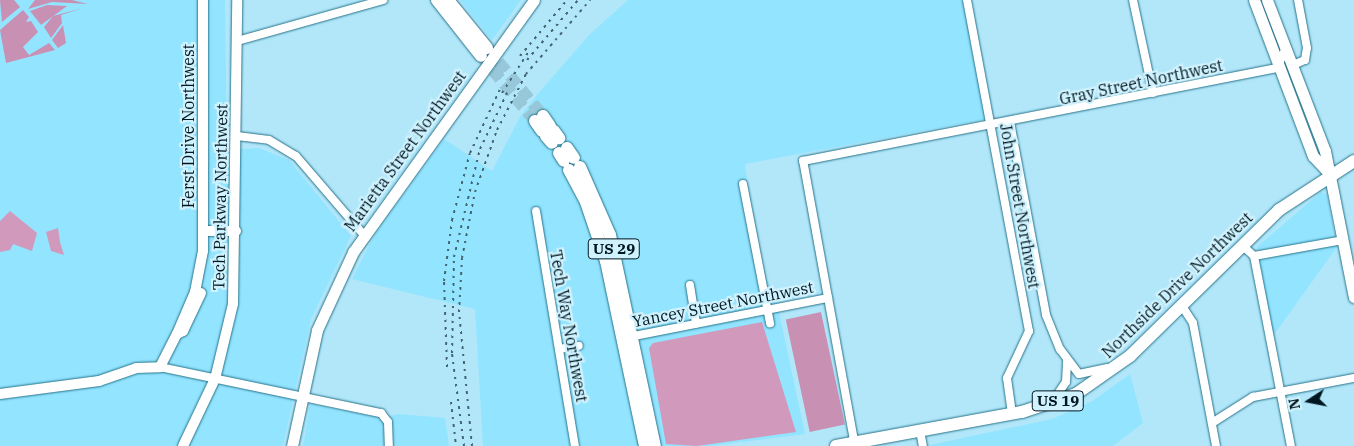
<!DOCTYPE html>
<html>
<head>
<meta charset="utf-8">
<style>
	body { margin:0 }
	#map { position:relative; width:1354px; height:446px; overflow:hidden; background:#b2e7fa; font-family:"IBM Plex Serif",serif }
	div>[style] { position:absolute }
	.built>* { inset:0; background:#92e4ff }
	.green>* { inset:0; background:#d19abd }
	.forest>* { inset:0; background:#c891b4; transform-origin:0 0 }
	.trunk-tunnel>* { height:12px; margin-top:-6px; transform-origin:0; background:repeating-linear-gradient(90deg,#97c8d9 0 12px,transparent 0 18px) }
	.roads { filter:drop-shadow(0 0 1px #277389) drop-shadow(0 0 1px #277389) }
	.minor>* { height:8px; margin:-4px; padding:0 4px; transform-origin:4px; border-radius:4px; background:#fff }
	.tertiary>* { height:10px; margin:-5px; padding:0 5px; transform-origin:5px; border-radius:5px; background:#fff }
	.secondary>* { height:11px; margin:-5.5px; padding:0 5.5px; transform-origin:5.5px; border-radius:5.5px; background:#fff }
	.primary>* { height:12px; margin:-6px; padding:0 6px; transform-origin:6px; border-radius:6px; background:#fff }
	.trunk>* { height:12px; margin:-6px; padding:0 6px; transform-origin:6px; border-radius:6px; background:#fff }
	.rail>* { height:2px; margin-top:-1px; transform-origin:0; background:repeating-linear-gradient(90deg,#436572 0 2.5px,transparent 0 7.5px) }
	span { translate:-50% -50%; white-space:nowrap; text-align:center; line-height:1.15; -webkit-text-stroke:4.5px #cff2fe; paint-order:stroke }
	.shield-label span { padding:1px 4px; background:#cff2fe; border:1px solid; border-radius:4px; -webkit-text-stroke-width:0 }
	.shield-label { font-size:15px; color:#001720; font-weight:700 }
	.street-label { font-size:16px; color:#001720 }
	.north { position:absolute; left:1284px; top:376px; width:50px; height:50px; -webkit-text-stroke:4px #cff2fe; paint-order:stroke; rotate:259deg; font-size:14px; font-weight:700; line-height:20px; text-align:center; color:#001720 }
	.north::after { content:''; display:block; margin:auto; width:18px; height:22px; background:#001720; clip-path:polygon(50% 0,100% 100%,50% 72%,0 100%) }
</style>
</head>
<body>
<div id="map">
	<div class="built">
		<div style="clip-path:polygon(0 0,225px 0,227px 150px,259px 148px,289px 160px,351px 236px,311px 319px,283px 446px,0 446px)"></div>
		<div style="clip-path:polygon(460px 0,521px 0,492px 40px)"></div>
		<div style="clip-path:polygon(628px 0,963px 0,987px 119px,745px 164px,759px 262px,777px 303px,805px 434px,709px 446px,483px 446px,475px 309px,352px 279px,375px 234px,444px 139px,492px 171px,520px 117px,537px 95px,589px 35px)"></div>
		<div style="clip-path:polygon(1321px 192px,1327px 195px,1337px 247px,1273px 336px,1257px 247px)"></div>
		<div style="clip-path:polygon(1130px 374px,1143px 423px,1113px 446px,925px 446px,1052px 419px,1091px 402px)"></div>
		<div style="clip-path:polygon(310px 404px,383px 418px,398px 414px,445px 418px,449px 446px,303px 446px)"></div>
	</div>
	<div class="green">
		<div style="clip-path:polygon(10px 211px,37px 233px,32px 251px,13px 244px,10px 250px,0 252px,0 221px)"></div>
		<div style="clip-path:polygon(58px 228px,60px 242px,64px 255px,51px 251px,46px 232px)"></div>
		<div style="clip-path:polygon(762px 322px,796px 432px,697px 446px,666px 444px,649px 348px,653px 343px)"></div>
	</div>
	<div class="forest">
		<div style="clip-path:polygon(0 0,14px 0,20px 7px,2px 22px)"></div>
		<div style="clip-path:polygon(35px 0,72px 0,88px 4px,52px 2px,28px 9px)"></div>
		<div style="clip-path:polygon(47px 5px,67px 6px,41px 25px,30px 11px)"></div>
		<div style="clip-path:polygon(83px 8px,61px 15px,62px 23px,51px 38px,44px 27px,53px 16px)"></div>
		<div style="clip-path:polygon(23px 10px,29px 17px,26px 22px,31px 21px,38px 32px,23px 47px,29px 55px,49px 43px,55px 50px,6px 63px,0 30px)"></div>
		<div style="clip-path:polygon(63px 25px,66px 43px,58px 48px,52px 40px)"></div>
		<div style="left:821px;top:312px;width:115px;height:36px;rotate:78deg"></div>
	</div>
	<div class="trunk-tunnel">
		<div style="left:487px;top:48px;width:88px;rotate:50.5deg"></div>
		<div style="left:481px;top:56px;width:85px;rotate:50.3deg"></div>
	</div>
	<div class="roads">
		<div class="minor">
			<div style="left:967px;top:0;width:337px;rotate:79.4deg"></div>
			<div style="left:1029px;top:331px;width:52px;rotate:115.1deg"></div>
			<div style="left:1007px;top:378px;width:36px;rotate:82deg"></div>
			<div style="left:1133px;top:0;width:95px;rotate:77.9deg"></div>
			<div style="left:237px;top:41px;width:152px;rotate:-15.7deg"></div>
			<div style="left:1293px;top:65px;width:13px;rotate:-23deg"></div>
			<div style="left:1305px;top:60px;width:12px;rotate:-81deg"></div>
			<div style="left:1307px;top:48px;width:49px;rotate:-100.6deg"></div>
			<div style="left:1010px;top:122px;width:196px;rotate:79.4deg"></div>
			<div style="left:1046px;top:315px;width:37px;rotate:68deg"></div>
			<div style="left:1060px;top:349px;width:31px;rotate:53deg"></div>
			<div style="left:1079px;top:374px;width:29px;rotate:-12deg"></div>
			<div style="left:237px;top:136px;width:32px;rotate:7deg"></div>
			<div style="left:269px;top:140px;width:31px;rotate:31deg"></div>
			<div style="left:296px;top:156px;width:103px;rotate:49.3deg"></div>
			<div style="left:743px;top:184px;width:142px;rotate:79deg"></div>
			<div style="left:536px;top:211px;width:238px;rotate:80.6deg"></div>
			<div style="left:1242px;top:245px;width:16px;rotate:43deg"></div>
			<div style="left:1254px;top:256px;width:194px;rotate:79deg"></div>
			<div style="left:1254px;top:256px;width:90px;rotate:-10.2deg"></div>
			<div style="left:690px;top:285px;width:39px;rotate:81deg"></div>
			<div style="left:1182px;top:306px;width:20px;rotate:57deg"></div>
			<div style="left:1193px;top:323px;width:125px;rotate:79.4deg"></div>
			<div style="left:629px;top:337px;width:203px;rotate:-11.1deg"></div>
			<div style="left:559px;top:349px;width:20px;rotate:-9deg"></div>
			<div style="left:160px;top:367px;width:226px;rotate:11.8deg"></div>
			<div style="left:381px;top:413px;width:11px;rotate:52deg"></div>
			<div style="left:388px;top:422px;width:24px;rotate:88deg"></div>
			<div style="left:1053px;top:401px;width:23px;rotate:-56deg"></div>
			<div style="left:1066px;top:382px;width:22px;rotate:-87deg"></div>
			<div style="left:1212px;top:423px;width:49px;rotate:-32.4deg"></div>
			<div style="left:1253px;top:397px;width:103px;rotate:-10.7deg"></div>
			<div style="left:920px;top:431px;width:15px;rotate:79deg"></div>
			<div style="left:855px;top:446px;width:290px;rotate:-100.3deg"></div>
			<div style="left:803px;top:161px;width:483px;rotate:-11.1deg"></div>
			<div style="left:1277px;top:68px;width:20px;rotate:-66deg"></div>
		</div>
		<div class="tertiary">
			<div style="left:203px;top:231px;width:33px"></div>
			<div style="left:177px;top:334px;width:7px;rotate:-27deg"></div>
			<div style="left:183px;top:331px;width:42px;rotate:-64.7deg"></div>
			<div style="left:0;top:394px;width:100px;rotate:-7.5deg"></div>
			<div style="left:99px;top:381px;width:39px;rotate:-19deg"></div>
			<div style="left:136px;top:368px;width:24px;rotate:-2deg"></div>
			<div style="left:160px;top:367px;width:37px;rotate:-63deg"></div>
			<div style="left:177px;top:334px;width:46px;rotate:-66.8deg"></div>
			<div style="left:195px;top:292px;width:42px;rotate:-79deg"></div>
			<div style="left:203px;top:251px;width:251px;rotate:-90deg"></div>
			<div style="left:183px;top:446px;width:74px;rotate:-64.5deg"></div>
			<div style="left:215px;top:379px;width:77px;rotate:-76.5deg"></div>
			<div style="left:233px;top:304px;width:304px;rotate:-89.2deg"></div>
		</div>
		<div class="secondary">
			<div style="left:1254px;top:0;width:167px;rotate:69.3deg"></div>
			<div style="left:1313px;top:156px;width:23px;rotate:47deg"></div>
			<div style="left:1267px;top:0;width:162px;rotate:69deg"></div>
			<div style="left:1325px;top:151px;width:149px;rotate:78.8deg"></div>
			<div style="left:292px;top:446px;width:119px;rotate:-77.8deg"></div>
			<div style="left:317px;top:330px;width:86px;rotate:-65.2deg"></div>
			<div style="left:353px;top:252px;width:310px;rotate:-54.3deg"></div>
		</div>
		<div class="primary">
			<div style="left:836px;top:446px;width:189px;rotate:-10.4deg"></div>
			<div style="left:1022px;top:412px;width:57px;rotate:-18.4deg"></div>
			<div style="left:1076px;top:394px;width:66px;rotate:-35.1deg"></div>
			<div style="left:1130px;top:356px;width:209px;rotate:-44.4deg"></div>
			<div style="left:1279px;top:210px;width:90px;rotate:-33.2deg"></div>
		</div>
		<div class="trunk">
			<div style="left:437px;top:0;width:71px;rotate:51.8deg"></div>
			<div style="left:448px;top:0;width:62px;rotate:50.9deg"></div>
			<div style="left:543px;top:116px;width:12px;rotate:55deg"></div>
			<div style="left:535px;top:121px;width:12px;rotate:55deg"></div>
			<div style="left:554px;top:131px;width:9px;rotate:54deg"></div>
			<div style="left:546px;top:136px;width:9px;rotate:49deg"></div>
			<div style="left:567px;top:148px;width:12px;rotate:55deg"></div>
			<div style="left:559px;top:153px;width:9px;rotate:58deg"></div>
			<div style="left:580px;top:167px;width:74px;rotate:66.2deg"></div>
			<div style="left:610px;top:235px;width:216px;rotate:78deg"></div>
			<div style="left:569px;top:170px;width:36px;rotate:62deg"></div>
			<div style="left:586px;top:202px;width:62px;rotate:71.3deg"></div>
			<div style="left:606px;top:261px;width:189px;rotate:78.1deg"></div>
		</div>
	</div>
	<div class="rail">
		<div style="left:520px;top:56px;width:73px;rotate:-50deg"></div>
		<div style="left:527px;top:60px;width:79px;rotate:-49.6deg"></div>
		<div style="left:502px;top:93px;width:50px;rotate:-57.3deg"></div>
		<div style="left:447px;top:367px;width:86px;rotate:-92deg"></div>
		<div style="left:444px;top:281px;width:62px;rotate:-82.5deg"></div>
		<div style="left:452px;top:220px;width:69px;rotate:-75deg"></div>
		<div style="left:470px;top:153px;width:75px;rotate:-64.8deg"></div>
		<div style="left:451px;top:402px;width:44px;rotate:83.5deg"></div>
		<div style="left:464px;top:446px;width:94px;rotate:-97.4deg"></div>
		<div style="left:452px;top:353px;width:96px;rotate:-88.8deg"></div>
		<div style="left:454px;top:257px;width:111px;rotate:-76.5deg"></div>
		<div style="left:480px;top:149px;width:67px;rotate:-64.2deg"></div>
		<div style="left:472px;top:446px;width:135px;rotate:-95.5deg"></div>
		<div style="left:459px;top:312px;width:54px;rotate:-86.8deg"></div>
		<div style="left:462px;top:258px;width:67px;rotate:-78.9deg"></div>
		<div style="left:475px;top:192px;width:66px;rotate:-70.5deg"></div>
		<div style="left:497px;top:130px;width:63px;rotate:-62.6deg"></div>
		<div style="left:526px;top:74px;width:98px;rotate:-49.1deg"></div>
	</div>
	<div class="shield-label">
		<span style="left:614px;top:249px">US 29</span>
		<span style="left:1058px;top:401px">US 19</span>
	</div>
	<div class="street-label">
		<span style="left:1141px;top:82px;rotate:-12deg">Gray Street Northwest</span>
		<span style="left:188px;top:126px;rotate:-90deg">Ferst Drive Northwest</span>
		<span style="left:405px;top:151px;rotate:-54deg">Marietta Street Northwest</span>
		<span style="left:220px;top:197px;rotate:-89deg">Tech Parkway Northwest</span>
		<span style="left:1020px;top:206px;rotate:80deg">John Street Northwest</span>
		<span style="left:1177px;top:285px;rotate:-44deg">Northside Drive Northwest</span>
		<span style="left:723px;top:304px;rotate:-11deg">Yancey Street Northwest</span>
		<span style="left:569px;top:326px;rotate:80deg">Tech Way Northwest</span>
	</div>
	<div class="north">N</div>
</div>
</body>
</html>
